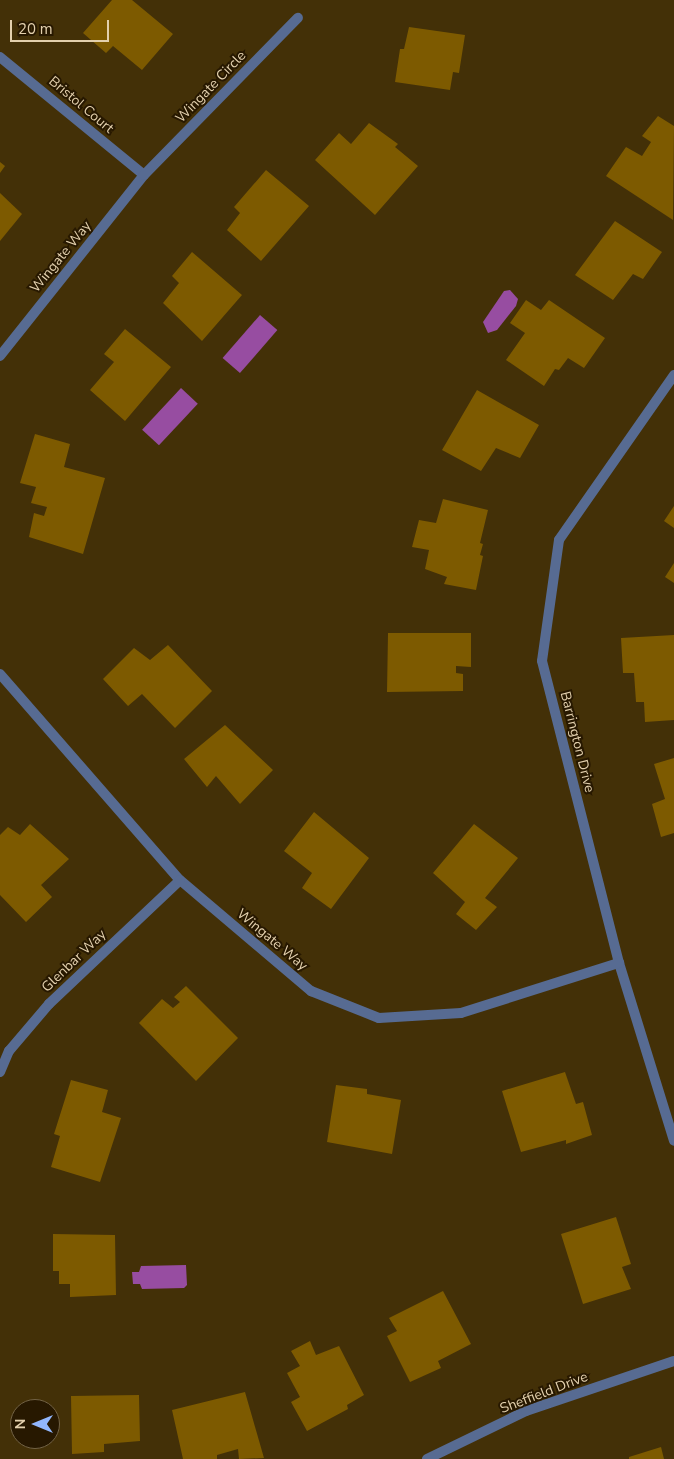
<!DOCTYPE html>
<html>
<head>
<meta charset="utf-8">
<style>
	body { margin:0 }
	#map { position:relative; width:674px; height:1459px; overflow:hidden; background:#433007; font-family:"Nunito Sans",sans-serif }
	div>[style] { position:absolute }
	.water>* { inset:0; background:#974da1; transform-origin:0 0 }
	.building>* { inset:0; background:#7d5a00 }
	.minor>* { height:10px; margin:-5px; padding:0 5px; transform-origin:5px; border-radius:5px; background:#576b92 }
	span { translate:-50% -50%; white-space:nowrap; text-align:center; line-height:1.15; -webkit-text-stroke:4px #271800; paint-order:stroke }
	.street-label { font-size:14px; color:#e3d0ad }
	.north { position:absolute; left:10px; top:1399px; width:50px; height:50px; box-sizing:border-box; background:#271800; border:1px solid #726245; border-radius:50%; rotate:270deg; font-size:14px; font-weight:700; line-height:20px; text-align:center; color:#e3d0ad }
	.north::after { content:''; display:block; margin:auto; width:18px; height:22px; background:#92b7fd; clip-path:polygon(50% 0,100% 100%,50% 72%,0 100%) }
	.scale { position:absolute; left:10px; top:20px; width:99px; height:22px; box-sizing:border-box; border:2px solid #e3d0ad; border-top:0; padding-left:6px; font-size:15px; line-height:18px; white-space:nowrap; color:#e3d0ad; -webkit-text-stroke:4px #271800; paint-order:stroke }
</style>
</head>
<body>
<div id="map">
	<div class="water">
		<div style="clip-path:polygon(510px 290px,518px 299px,516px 306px,497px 330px,488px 333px,483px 322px,504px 291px)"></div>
		<div style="left:260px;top:315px;width:23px;height:57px;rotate:41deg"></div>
		<div style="left:181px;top:388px;width:23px;height:57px;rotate:43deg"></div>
		<div style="clip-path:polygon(186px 1265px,187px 1285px,184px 1288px,142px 1289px,140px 1284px,133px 1284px,132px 1272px,139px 1272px,141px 1266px)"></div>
	</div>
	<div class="building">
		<div style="clip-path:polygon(112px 0,132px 0,173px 34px,142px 70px,113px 46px,106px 53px,83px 33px)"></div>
		<div style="clip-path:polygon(409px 27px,465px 35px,459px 73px,453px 72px,450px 90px,395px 82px,400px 49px,404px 49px)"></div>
		<div style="clip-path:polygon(658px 116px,674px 126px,673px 220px,606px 176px,626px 147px,642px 156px,651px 142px,642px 136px)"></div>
		<div style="clip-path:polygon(369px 123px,398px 144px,395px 147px,418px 166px,375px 215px,315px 160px,339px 133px,351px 144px)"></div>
		<div style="clip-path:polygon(0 162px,5px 166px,0 173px)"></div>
		<div style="clip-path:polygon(266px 170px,309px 206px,261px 261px,227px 230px,240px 213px,234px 207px)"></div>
		<div style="clip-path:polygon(0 193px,22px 214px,0 241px)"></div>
		<div style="clip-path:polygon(615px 221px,662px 252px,643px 279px,633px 274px,613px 300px,575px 275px)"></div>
		<div style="clip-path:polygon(192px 252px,242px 295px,202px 341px,163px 303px,179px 283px,172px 276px)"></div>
		<div style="clip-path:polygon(526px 300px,541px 310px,549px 300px,605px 338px,584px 368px,568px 358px,559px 370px,555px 369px,544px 386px,506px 360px,525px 333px,510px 323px)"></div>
		<div style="clip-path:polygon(125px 329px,171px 367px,125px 421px,90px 390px,114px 362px,104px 354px)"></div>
		<div style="clip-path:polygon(477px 390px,539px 425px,520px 458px,496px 448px,481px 471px,442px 450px)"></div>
		<div style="clip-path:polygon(35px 434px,70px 444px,64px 467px,105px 478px,83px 554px,29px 537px,34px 513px,44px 516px,47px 507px,31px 503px,36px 487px,20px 483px)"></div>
		<div style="clip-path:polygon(443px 499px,488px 510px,480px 543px,483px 544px,480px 555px,483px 556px,476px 590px,444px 584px,447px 577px,425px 569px,429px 550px,412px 547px,419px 520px,436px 523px)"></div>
		<div style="clip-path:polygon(674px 506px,674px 528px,664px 521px)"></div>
		<div style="clip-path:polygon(674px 563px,674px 583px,665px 577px)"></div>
		<div style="clip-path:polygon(388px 633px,471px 633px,471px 667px,456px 666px,456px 673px,463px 674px,463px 691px,387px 692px)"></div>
		<div style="clip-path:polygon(674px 635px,674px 720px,645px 722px,644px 702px,636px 702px,634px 673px,623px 673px,621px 638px)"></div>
		<div style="clip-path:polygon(168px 645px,212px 691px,175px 728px,142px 694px,128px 706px,103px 679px,134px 648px,150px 660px)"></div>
		<div style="clip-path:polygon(225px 725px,273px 770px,240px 804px,216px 776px,207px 787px,184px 759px)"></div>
		<div style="clip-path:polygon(674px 758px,674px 833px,661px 837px,652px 804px,665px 799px,654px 764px)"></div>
		<div style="clip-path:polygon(314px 812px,369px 858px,331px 909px,302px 888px,312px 873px,284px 851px)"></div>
		<div style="clip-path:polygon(30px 824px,69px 859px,41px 885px,52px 897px,26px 922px,0 895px,0 835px,8px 827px,20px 835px)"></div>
		<div style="clip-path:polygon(474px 824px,518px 858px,485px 898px,497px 907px,476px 930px,456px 914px,465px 902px,433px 873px)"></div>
		<div style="clip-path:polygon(186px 986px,238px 1038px,196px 1081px,139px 1023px,162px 999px,173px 1008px,180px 1002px,174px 997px)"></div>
		<div style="clip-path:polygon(565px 1072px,576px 1104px,583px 1102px,592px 1135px,566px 1144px,566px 1140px,521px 1152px,502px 1091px)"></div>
		<div style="clip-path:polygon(71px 1080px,108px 1090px,102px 1112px,121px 1118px,100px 1182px,51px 1167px,60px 1136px,54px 1134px)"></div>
		<div style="clip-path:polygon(336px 1085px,367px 1089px,367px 1094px,401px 1100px,392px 1154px,327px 1142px)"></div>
		<div style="clip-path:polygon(616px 1217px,631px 1264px,622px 1267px,631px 1289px,583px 1304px,561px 1234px)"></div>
		<div style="clip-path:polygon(53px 1234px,115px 1235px,116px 1295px,70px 1297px,70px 1284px,59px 1284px,59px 1271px,53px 1271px)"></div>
		<div style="clip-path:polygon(443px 1291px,471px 1344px,438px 1361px,441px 1368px,410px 1382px,387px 1336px,397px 1331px,389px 1318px)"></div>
		<div style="clip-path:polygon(310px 1341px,316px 1355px,339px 1346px,364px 1395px,347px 1405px,348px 1409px,307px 1431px,291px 1402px,300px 1397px,287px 1373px,300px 1366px,291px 1351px)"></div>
		<div style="clip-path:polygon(245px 1392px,264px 1458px,239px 1459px,238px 1449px,217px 1455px,217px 1459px,183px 1459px,172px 1410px)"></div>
		<div style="clip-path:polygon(139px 1395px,140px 1441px,104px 1444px,104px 1452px,72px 1454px,71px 1396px)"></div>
		<div style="clip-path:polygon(661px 1447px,664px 1459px,629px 1459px,629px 1457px)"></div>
	</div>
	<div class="minor">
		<div style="left:0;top:57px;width:186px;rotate:39.3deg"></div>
		<div style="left:0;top:356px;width:231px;rotate:-51.5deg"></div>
		<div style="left:144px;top:175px;width:220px;rotate:-45.6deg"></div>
		<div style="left:674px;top:375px;width:201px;rotate:124.9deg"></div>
		<div style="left:559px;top:540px;width:122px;rotate:98deg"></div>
		<div style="left:542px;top:661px;width:312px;rotate:75.7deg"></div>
		<div style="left:619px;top:963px;width:186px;rotate:72.8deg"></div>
		<div style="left:0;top:674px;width:274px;rotate:48.9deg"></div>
		<div style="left:180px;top:880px;width:172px;rotate:40.3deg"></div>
		<div style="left:311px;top:991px;width:73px;rotate:21.7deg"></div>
		<div style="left:379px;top:1018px;width:82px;rotate:-3.5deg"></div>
		<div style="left:461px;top:1013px;width:166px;rotate:-17.6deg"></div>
		<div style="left:0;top:1072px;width:23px;rotate:-67deg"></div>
		<div style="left:9px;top:1051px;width:62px;rotate:-49.6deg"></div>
		<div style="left:49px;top:1004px;width:180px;rotate:-43.4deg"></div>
		<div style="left:427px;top:1459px;width:110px;rotate:-25.9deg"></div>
		<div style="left:526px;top:1411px;width:156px;rotate:-18.7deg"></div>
	</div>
	<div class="street-label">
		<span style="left:211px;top:87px;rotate:-46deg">Wingate Circle</span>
		<span style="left:81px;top:105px;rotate:40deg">Bristol Court</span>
		<span style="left:61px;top:257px;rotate:-51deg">Wingate Way</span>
		<span style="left:577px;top:742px;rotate:76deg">Barrington Drive</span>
		<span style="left:272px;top:940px;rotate:40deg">Wingate Way</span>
		<span style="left:74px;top:961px;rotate:-44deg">Glenbar Way</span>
		<span style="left:544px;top:1393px;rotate:-21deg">Sheffield Drive</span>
	</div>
	<div class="north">N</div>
	<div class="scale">20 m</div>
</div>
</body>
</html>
